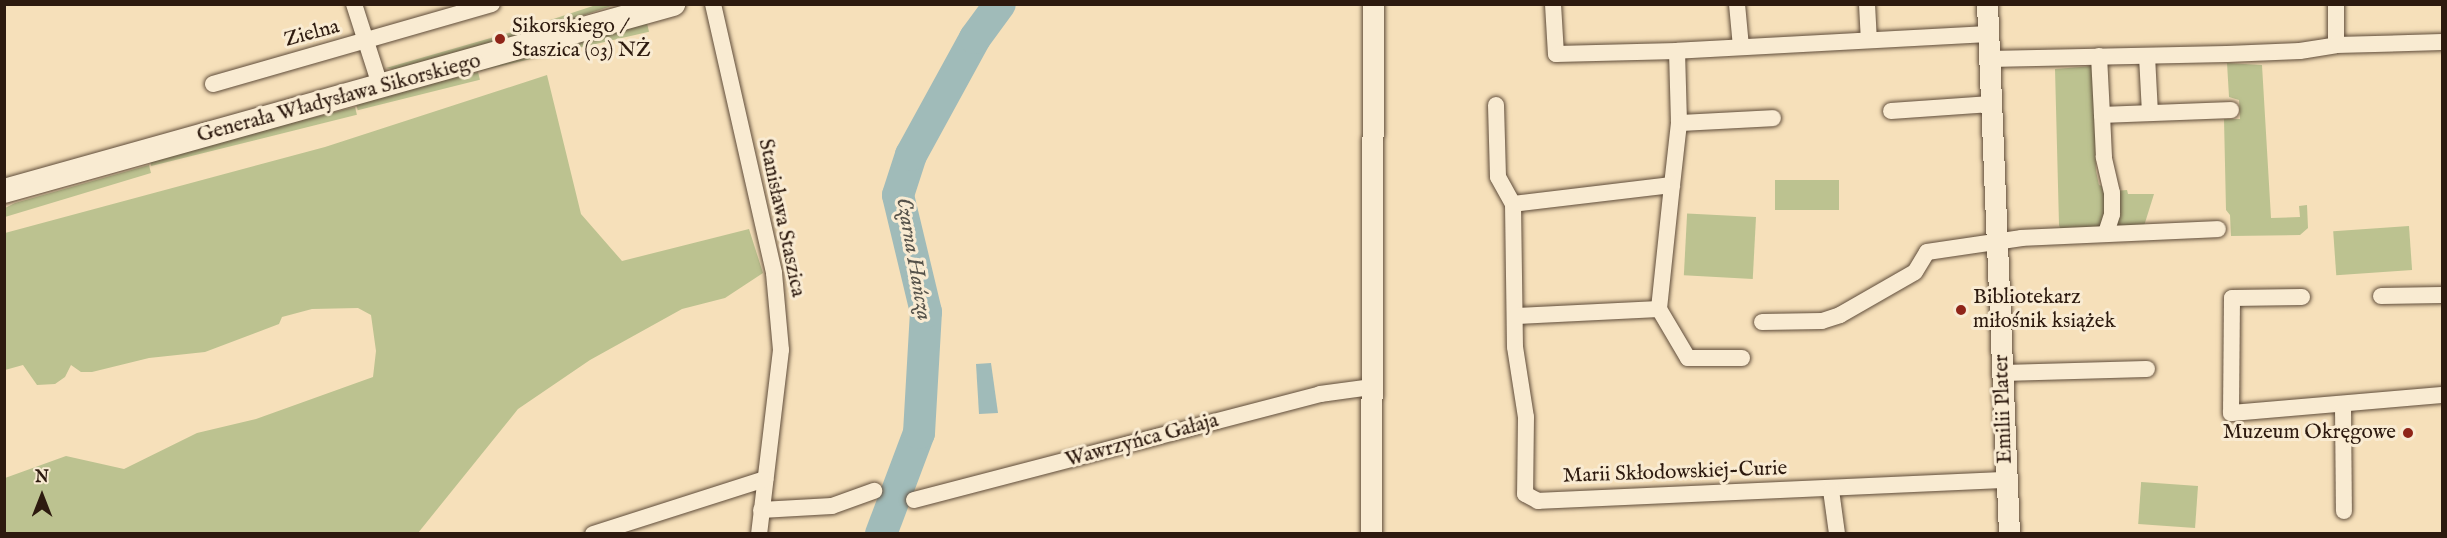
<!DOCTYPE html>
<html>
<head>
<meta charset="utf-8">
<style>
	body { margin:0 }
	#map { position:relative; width:2447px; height:538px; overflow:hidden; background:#f6e0ba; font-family:"IM FELL English",serif }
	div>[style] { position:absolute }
	.green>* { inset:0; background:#bcc290; transform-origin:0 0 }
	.water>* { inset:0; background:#a0bbb9 }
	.river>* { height:32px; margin:-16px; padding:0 16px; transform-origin:16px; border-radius:16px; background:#a0bbb9 }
	.roads { filter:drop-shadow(0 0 2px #5f4c3a) drop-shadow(0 0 2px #5f4c3a) }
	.minor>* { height:16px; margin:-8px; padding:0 8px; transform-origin:8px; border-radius:8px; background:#f9ebd2 }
	.tertiary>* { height:21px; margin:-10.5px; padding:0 10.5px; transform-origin:10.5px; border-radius:10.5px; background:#f9ebd2 }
	.secondary>* { height:24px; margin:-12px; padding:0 12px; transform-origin:12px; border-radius:12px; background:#f9ebd2 }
	.dots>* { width:16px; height:16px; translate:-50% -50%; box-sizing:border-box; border:3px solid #f9ebd2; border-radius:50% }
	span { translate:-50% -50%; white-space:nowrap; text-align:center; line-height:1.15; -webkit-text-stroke:6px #f9ebd2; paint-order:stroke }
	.poi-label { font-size:21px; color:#2d1a0f }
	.left { translate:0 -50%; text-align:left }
	.right { translate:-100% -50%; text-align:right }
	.street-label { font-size:21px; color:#2d1a0f }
	.water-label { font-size:22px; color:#55524a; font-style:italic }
	.frame { position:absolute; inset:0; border:6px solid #2d1a0f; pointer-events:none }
	.north { position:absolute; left:12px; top:466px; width:60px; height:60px; -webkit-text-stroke:4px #f9ebd2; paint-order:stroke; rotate:0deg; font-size:16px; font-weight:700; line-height:24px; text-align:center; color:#2d1a0f }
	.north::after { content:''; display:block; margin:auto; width:21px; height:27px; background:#2d1a0f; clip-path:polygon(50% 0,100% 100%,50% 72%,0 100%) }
</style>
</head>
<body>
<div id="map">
	<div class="green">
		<div style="clip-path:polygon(596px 5px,614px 5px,537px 31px,535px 25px)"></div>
		<div style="left:647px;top:23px;width:9px;height:174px;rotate:77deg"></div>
		<div style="clip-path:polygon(533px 26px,536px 32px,397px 70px,386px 68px)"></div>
		<div style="clip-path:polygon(2227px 63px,2262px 65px,2271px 218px,2300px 217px,2299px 206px,2307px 205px,2308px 228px,2300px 235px,2231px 236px,2230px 215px,2226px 210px,2224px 119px,2240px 119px,2239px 100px,2229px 97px)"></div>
		<div style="clip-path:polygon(2093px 66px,2096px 171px,2099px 185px,2114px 191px,2127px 190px,2128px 194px,2154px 194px,2144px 226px,2061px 231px,2059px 225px,2055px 69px)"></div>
		<div style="left:478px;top:72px;width:8px;height:126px;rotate:76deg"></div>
		<div style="clip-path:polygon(547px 75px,581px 214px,622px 261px,749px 229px,763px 273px,725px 298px,682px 309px,590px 360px,518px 409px,418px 533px,5px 533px,5px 478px,66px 456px,124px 469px,197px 433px,256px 419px,373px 377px,376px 351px,371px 315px,358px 308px,312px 309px,282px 317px,279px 324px,205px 352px,149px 358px,92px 372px,81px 372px,71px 365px,65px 377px,55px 384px,37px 385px,23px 365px,5px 370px,5px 233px,325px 147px)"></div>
		<div style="left:355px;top:107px;width:8px;height:212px;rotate:76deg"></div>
		<div style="clip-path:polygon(149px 165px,151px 173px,5px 217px,5px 208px,15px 203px)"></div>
		<div style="left:1775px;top:180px;width:64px;height:30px"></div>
		<div style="left:1756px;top:217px;width:62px;height:69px;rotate:93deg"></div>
		<div style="left:2409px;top:226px;width:44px;height:76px;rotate:86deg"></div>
		<div style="left:2198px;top:486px;width:42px;height:57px;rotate:94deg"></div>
	</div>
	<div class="water">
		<div style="clip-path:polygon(991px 363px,998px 413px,979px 414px,976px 364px)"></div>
	</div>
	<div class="river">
		<div style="left:881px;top:534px;width:108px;rotate:-69.4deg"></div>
		<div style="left:919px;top:433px;width:121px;rotate:-86.7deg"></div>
		<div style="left:926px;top:312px;width:120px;rotate:-103.5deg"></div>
		<div style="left:898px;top:195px;width:42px;rotate:-72deg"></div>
		<div style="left:911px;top:155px;width:133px;rotate:-61.3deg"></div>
		<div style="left:975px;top:38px;width:42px;rotate:-53.7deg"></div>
	</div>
	<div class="roads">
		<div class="minor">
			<div style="left:354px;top:4px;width:88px;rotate:72.2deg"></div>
			<div style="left:713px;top:4px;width:276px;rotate:77.2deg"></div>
			<div style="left:774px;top:273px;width:77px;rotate:84.8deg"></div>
			<div style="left:781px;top:350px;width:185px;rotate:96.8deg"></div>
			<div style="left:1553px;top:4px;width:50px;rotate:86.6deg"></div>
			<div style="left:1556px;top:54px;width:121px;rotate:-1.4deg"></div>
			<div style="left:1737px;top:4px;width:43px;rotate:84.7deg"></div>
			<div style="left:1867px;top:4px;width:35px;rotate:87deg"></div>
			<div style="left:1988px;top:34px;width:311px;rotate:176.9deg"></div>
			<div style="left:1677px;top:51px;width:72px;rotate:88.4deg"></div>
			<div style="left:1679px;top:123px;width:62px;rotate:96.4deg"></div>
			<div style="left:1672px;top:185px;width:160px;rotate:173.2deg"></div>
			<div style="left:1513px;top:204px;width:143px;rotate:89.2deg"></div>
			<div style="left:1515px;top:347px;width:71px;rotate:81.1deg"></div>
			<div style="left:1526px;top:417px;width:77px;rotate:90.7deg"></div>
			<div style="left:1525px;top:494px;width:15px;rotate:28deg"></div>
			<div style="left:1538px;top:501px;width:468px;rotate:-2.6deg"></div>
			<div style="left:2336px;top:45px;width:41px;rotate:-90deg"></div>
			<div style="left:2099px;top:56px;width:59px;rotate:87.1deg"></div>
			<div style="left:2147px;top:56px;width:57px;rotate:87deg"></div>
			<div style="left:1989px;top:59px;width:238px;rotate:-1.2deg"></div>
			<div style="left:2227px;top:54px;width:73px;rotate:-2.4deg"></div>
			<div style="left:2300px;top:51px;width:36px;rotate:-9deg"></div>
			<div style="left:2336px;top:45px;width:106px;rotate:-1.6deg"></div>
			<div style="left:213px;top:84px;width:290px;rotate:-16deg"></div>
			<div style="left:1496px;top:105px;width:72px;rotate:88.4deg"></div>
			<div style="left:1498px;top:177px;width:31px;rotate:61deg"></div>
			<div style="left:1891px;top:111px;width:100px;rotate:-4deg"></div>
			<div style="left:1679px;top:123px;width:94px;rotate:-3deg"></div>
			<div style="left:1672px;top:185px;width:125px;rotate:96deg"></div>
			<div style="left:1659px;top:309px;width:57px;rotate:59.4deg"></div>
			<div style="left:1688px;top:358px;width:54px"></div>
			<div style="left:2106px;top:233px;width:20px;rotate:-72deg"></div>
			<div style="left:2112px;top:214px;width:21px;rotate:-90deg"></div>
			<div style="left:2112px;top:193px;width:37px;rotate:-103deg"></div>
			<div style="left:2104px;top:157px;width:42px;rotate:-92.7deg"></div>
			<div style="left:2102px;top:115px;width:129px;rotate:-2.2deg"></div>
			<div style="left:2381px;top:296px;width:61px;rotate:-0.9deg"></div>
			<div style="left:2302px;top:297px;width:70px;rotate:179.2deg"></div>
			<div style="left:2232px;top:298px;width:115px;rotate:90.5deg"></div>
			<div style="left:2231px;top:413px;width:212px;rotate:-4.9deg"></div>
			<div style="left:1517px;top:316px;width:142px;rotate:-2.8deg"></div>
			<div style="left:1762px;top:322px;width:60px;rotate:-1deg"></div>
			<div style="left:1822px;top:321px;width:19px;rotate:-18deg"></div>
			<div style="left:1840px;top:315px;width:86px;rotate:-29.8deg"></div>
			<div style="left:1915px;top:272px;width:23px;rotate:-59deg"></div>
			<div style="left:1927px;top:252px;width:96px;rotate:-8.4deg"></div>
			<div style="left:2022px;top:238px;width:196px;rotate:-2.6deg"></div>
			<div style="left:2002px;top:373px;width:145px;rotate:-1.6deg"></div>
			<div style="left:2343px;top:406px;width:105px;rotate:89.5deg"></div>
			<div style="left:1831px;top:490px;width:44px;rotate:82.2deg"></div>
			<div style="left:914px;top:500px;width:420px;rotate:-14.6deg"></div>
			<div style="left:1320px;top:394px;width:51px;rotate:-7.8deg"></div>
			<div style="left:761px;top:510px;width:71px;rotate:-3.2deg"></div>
			<div style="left:832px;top:506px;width:45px;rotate:-19.7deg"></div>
			<div style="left:593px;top:534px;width:181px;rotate:-17.7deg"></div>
		</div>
		<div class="tertiary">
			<div style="left:1987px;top:4px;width:530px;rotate:87.62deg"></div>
			<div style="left:1371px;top:534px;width:530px;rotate:-89.78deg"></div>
		</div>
		<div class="secondary">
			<div style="left:4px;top:191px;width:695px;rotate:-15.62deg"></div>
		</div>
	</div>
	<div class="dots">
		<div style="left:500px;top:39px;background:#8f2418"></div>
		<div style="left:1961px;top:310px;background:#8f2418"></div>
		<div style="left:2408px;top:433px;background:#8f2418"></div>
	</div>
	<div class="poi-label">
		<span class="left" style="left:512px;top:39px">Sikorskiego /<br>Staszica (03) NŻ</span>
		<span class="left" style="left:1973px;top:310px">Bibliotekarz<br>miłośnik książek</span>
		<span class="right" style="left:2396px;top:433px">Muzeum Okręgowe</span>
	</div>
	<div class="street-label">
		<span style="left:312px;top:34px;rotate:-15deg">Zielna</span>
		<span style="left:339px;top:99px;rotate:-15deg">Generała Władysława Sikorskiego</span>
		<span style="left:781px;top:218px;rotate:78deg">Stanisława Staszica</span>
		<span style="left:2004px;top:409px;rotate:-92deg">Emilii Plater</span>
		<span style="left:1142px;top:441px;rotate:-15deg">Wawrzyńca Gałaja</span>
		<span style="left:1675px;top:473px;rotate:-2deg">Marii Skłodowskiej-Curie</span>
	</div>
	<div class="water-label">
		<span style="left:913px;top:259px;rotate:80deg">Czarna Hańcza</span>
	</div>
	<div class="frame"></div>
	<div class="north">N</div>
</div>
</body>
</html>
